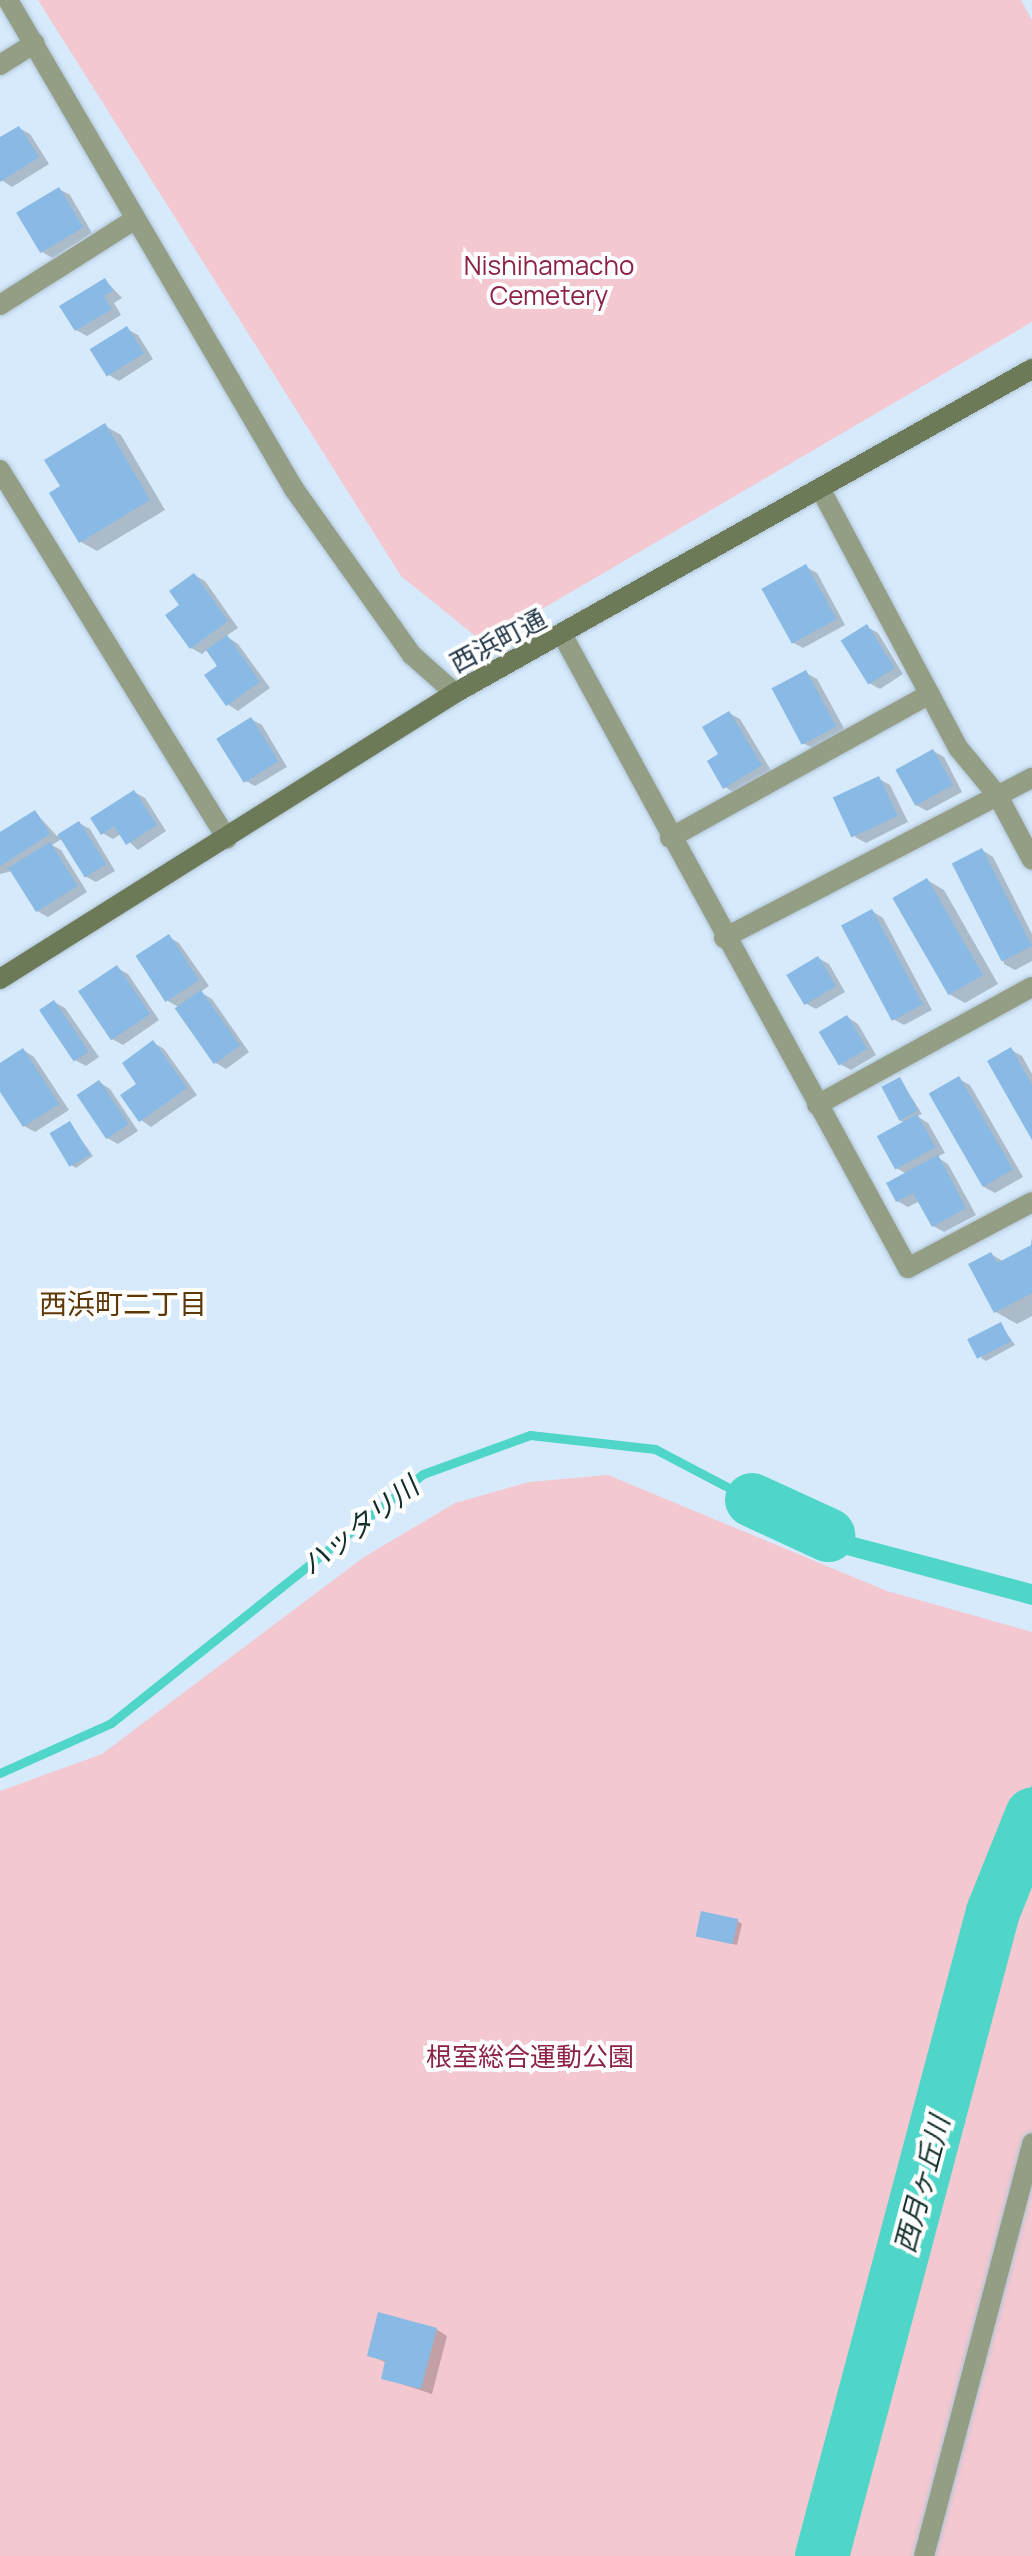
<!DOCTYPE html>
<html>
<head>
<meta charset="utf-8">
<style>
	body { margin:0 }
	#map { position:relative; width:1032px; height:2556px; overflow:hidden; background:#d6eafc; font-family:Manrope,"Noto Sans JP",sans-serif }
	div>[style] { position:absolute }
	.green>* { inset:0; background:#f4c8d0 }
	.water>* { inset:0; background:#4fd6c8 }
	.shadow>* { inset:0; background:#0003 }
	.stream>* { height:9px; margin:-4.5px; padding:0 4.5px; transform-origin:4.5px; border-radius:4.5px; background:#4fd6c8 }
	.river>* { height:54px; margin:-27px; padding:0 27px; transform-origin:27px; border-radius:27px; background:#4fd6c8 }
	.building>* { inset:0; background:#88bae5; transform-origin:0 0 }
	.roads { filter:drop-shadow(0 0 2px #b1c5d7) drop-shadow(0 0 2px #b1c5d7) }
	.street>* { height:20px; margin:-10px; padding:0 10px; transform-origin:10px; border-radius:10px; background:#949e85 }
	.secondary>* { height:20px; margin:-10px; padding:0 10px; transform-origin:10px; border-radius:10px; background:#6d7a57 }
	span { translate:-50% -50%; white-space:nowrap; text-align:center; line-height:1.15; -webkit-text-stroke:8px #fff; paint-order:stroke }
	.park-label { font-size:26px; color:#8c2246 }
	.street-label { font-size:26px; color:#1e3344 }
	.neighbourhood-label { font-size:28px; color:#5d3706 }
	.water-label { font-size:28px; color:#122f2b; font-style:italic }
</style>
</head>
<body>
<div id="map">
	<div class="green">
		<div style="clip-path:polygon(38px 0,1021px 0,1032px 20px,1032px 322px,484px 643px,401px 576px)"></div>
		<div style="clip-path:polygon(608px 1475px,887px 1591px,1032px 1632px,1032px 2556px,0 2556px,0 1791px,102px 1754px,364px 1557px,455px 1503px,529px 1482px)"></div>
	</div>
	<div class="water">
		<div style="clip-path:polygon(768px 1498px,843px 1534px,1032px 1584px,1032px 1605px,843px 1554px,759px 1509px)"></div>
		<div style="clip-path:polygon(1032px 1785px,1032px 1833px,975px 2012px,969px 1967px,1006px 1828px)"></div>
	</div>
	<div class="shadow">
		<div style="clip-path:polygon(19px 128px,30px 134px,49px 164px,12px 187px,0 179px,0 140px)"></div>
		<div style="clip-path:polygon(59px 189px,70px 195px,92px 233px,53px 258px,42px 252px)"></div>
		<div style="clip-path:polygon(105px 280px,122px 298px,114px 303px,121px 315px,87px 336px,76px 330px)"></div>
		<div style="clip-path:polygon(127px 329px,138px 335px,153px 359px,119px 381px,109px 375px)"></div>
		<div style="clip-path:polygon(105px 426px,121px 435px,165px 510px,97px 551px,81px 542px,62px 487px)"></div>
		<div style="clip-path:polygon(806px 567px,817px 573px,845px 625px,803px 648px,792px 642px)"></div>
		<div style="clip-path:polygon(194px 575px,205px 581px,238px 628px,226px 636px,238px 644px,270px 688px,238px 711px,227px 704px,220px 666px,208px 649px,202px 654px,191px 648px,182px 606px)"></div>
		<div style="clip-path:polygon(867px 627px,878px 633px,903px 674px,880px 689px,869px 683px)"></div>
		<div style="clip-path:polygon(806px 673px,817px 679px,846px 732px,814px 749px,803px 743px)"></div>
		<div style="clip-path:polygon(729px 713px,740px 719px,772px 772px,736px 794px,725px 787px)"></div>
		<div style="clip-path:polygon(251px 719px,262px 725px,287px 767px,255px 786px,244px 780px)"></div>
		<div style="clip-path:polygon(933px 751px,944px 757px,962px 792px,927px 811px,916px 805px)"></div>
		<div style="clip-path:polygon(879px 779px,890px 785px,908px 822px,866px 843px,855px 837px)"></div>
		<div style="clip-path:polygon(134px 792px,145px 798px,166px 831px,138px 850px,121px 834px,113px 839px,102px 833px)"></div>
		<div style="clip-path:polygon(35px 812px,57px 836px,79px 823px,90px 829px,115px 871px,96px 882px,85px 876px,63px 838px,52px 845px,61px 850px,87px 892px,48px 917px,37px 911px,12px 871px,0 874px,0 835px)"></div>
		<div style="clip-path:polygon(982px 850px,993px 857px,1032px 934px,1032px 961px,1015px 970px,1004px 964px)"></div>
		<div style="clip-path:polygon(927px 880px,944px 890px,998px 984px,965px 1003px,949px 994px)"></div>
		<div style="clip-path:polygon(872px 911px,883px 918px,932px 1010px,904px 1025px,893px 1019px)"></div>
		<div style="clip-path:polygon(169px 937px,179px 943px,209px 986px,200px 992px,212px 999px,249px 1052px,226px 1069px,216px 1063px,180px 1008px,168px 1001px)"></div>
		<div style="clip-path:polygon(818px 958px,829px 964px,845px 992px,816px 1009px,805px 1003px)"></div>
		<div style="clip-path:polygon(117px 968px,128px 974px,159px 1020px,123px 1045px,112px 1039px)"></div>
		<div style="clip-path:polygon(54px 1002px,65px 1008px,99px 1057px,86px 1066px,75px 1060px)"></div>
		<div style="clip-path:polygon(847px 1017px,858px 1024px,876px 1055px,851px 1070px,840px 1064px)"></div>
		<div style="clip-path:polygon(154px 1043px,164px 1049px,197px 1095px,151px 1127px,141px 1120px,139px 1084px)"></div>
		<div style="clip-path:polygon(23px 1050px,34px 1057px,69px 1110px,35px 1132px,24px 1126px,0 1088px,0 1065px)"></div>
		<div style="clip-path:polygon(1011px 1050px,1022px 1056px,1032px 1074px,1032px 1136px)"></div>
		<div style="clip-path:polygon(900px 1079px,922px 1114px,917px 1116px,928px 1123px,945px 1153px,937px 1157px,948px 1164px,976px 1215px,944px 1232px,933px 1226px,920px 1201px,908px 1207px,897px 1201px,907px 1174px,896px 1168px,905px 1123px,899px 1120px)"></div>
		<div style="clip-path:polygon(959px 1079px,970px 1085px,1023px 1177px,995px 1193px,984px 1187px)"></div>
		<div style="clip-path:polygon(99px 1082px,110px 1089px,138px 1131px,118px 1144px,107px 1138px)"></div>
		<div style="clip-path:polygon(70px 1124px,93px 1156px,76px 1168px,71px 1165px)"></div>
		<div style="clip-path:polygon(1032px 1246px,1032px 1316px,1017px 1324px,996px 1312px,991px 1254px,1004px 1262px)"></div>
		<div style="clip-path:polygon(1001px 1325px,1015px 1345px,986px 1361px,981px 1358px)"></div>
		<div style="clip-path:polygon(737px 1921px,742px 1924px,737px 1945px,702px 1937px)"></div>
		<div style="clip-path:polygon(436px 2329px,447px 2336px,432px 2394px,383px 2378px,387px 2363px,369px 2355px)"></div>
	</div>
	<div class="stream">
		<div style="left:0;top:1773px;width:122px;rotate:-24.2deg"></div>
		<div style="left:111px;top:1723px;width:399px;rotate:-38.6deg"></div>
		<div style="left:423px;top:1474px;width:114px;rotate:-20deg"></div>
		<div style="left:530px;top:1435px;width:126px;rotate:6.4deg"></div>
		<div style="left:655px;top:1449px;width:110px;rotate:27.7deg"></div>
	</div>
	<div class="river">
		<div style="left:752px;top:1500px;width:84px;rotate:24.7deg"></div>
		<div style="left:822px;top:2556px;width:666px;rotate:-75.13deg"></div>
		<div style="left:993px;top:1912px;width:105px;rotate:-68.1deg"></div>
	</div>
	<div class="building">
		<div style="clip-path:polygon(19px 126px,39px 157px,0 182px,0 137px)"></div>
		<div style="left:59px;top:187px;width:47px;height:50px;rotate:59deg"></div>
		<div style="clip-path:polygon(105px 278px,113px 291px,104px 296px,112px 309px,75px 331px,59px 306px)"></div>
		<div style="left:127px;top:326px;width:32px;height:44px;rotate:58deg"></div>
		<div style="clip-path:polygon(105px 423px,150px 500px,79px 543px,49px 493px,60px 486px,44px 460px)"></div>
		<div style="left:806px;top:564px;width:63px;height:51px;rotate:61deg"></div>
		<div style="clip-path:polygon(194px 573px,228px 621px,190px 649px,165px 615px,179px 605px,169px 591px)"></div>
		<div style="left:867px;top:624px;width:52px;height:31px;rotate:58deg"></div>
		<div style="clip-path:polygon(227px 635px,260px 682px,226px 706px,204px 675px,217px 666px,206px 650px)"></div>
		<div style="left:806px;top:670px;width:64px;height:39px;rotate:62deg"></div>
		<div style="clip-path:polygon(729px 711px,762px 765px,723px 789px,707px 761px,718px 754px,702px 727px)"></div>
		<div style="left:251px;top:717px;width:52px;height:41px;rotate:58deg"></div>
		<div style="left:933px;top:749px;width:41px;height:43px;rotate:61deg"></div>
		<div style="left:879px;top:776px;width:44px;height:51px;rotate:65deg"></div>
		<div style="clip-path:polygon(134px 790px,157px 825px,126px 845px,114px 826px,101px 835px,90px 818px)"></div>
		<div style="clip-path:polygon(35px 810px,50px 834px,0 866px,0 832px)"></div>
		<div style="left:79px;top:821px;width:51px;height:25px;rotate:58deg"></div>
		<div style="left:50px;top:842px;width:52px;height:49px;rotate:58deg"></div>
		<div style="left:982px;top:848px;width:110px;height:34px;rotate:63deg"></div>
		<div style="left:927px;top:878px;width:112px;height:40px;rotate:60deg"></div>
		<div style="left:872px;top:909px;width:108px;height:35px;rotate:62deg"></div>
		<div style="left:169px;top:934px;width:55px;height:40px;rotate:57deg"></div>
		<div style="left:818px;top:956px;width:35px;height:37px;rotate:59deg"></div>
		<div style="left:117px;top:965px;width:59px;height:47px;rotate:56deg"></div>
		<div style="left:201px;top:990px;width:68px;height:32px;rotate:55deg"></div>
		<div style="left:54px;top:1000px;width:62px;height:18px;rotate:56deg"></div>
		<div style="left:847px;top:1015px;width:39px;height:33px;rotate:59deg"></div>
		<div style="clip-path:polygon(153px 1040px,187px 1088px,139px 1122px,120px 1095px,136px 1084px,122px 1063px)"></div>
		<div style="clip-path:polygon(1011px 1047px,1032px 1085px,1032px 1140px,987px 1061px)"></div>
		<div style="clip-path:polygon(23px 1048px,59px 1104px,23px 1127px,0 1092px,0 1063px)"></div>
		<div style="left:959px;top:1076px;width:108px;height:35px;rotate:60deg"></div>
		<div style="left:900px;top:1077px;width:38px;height:21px;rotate:62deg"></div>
		<div style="left:99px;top:1080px;width:53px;height:27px;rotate:56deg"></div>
		<div style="left:917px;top:1114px;width:38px;height:46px;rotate:61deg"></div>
		<div style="left:70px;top:1121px;width:39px;height:24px;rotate:59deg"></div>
		<div style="clip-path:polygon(938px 1155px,966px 1208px,932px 1227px,913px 1193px,896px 1202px,886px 1183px)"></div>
		<div style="clip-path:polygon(1032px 1237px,1032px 1293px,994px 1313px,968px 1264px,991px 1252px,997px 1263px,1031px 1245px)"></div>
		<div style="left:1001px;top:1322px;width:22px;height:38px;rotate:63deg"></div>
		<div style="left:701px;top:1911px;width:38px;height:26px;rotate:12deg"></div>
		<div style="clip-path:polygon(378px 2312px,437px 2328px,421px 2389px,381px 2379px,385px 2361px,367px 2356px)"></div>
	</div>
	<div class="roads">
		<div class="street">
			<div style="left:8px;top:0;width:566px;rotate:59.68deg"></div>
			<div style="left:294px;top:489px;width:204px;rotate:54.6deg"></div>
			<div style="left:412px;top:655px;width:57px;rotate:41.5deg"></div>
			<div style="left:0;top:65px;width:41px;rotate:-32.2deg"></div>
			<div style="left:0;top:305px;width:159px;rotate:-32.4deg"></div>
			<div style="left:0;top:470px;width:433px;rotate:58.4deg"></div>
			<div style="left:821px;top:490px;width:293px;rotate:62deg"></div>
			<div style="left:959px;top:749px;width:61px;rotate:50.3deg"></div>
			<div style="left:998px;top:796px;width:72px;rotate:62deg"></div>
			<div style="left:563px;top:636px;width:720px;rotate:61.37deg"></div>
			<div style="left:908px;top:1268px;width:140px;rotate:-28deg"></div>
			<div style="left:670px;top:838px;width:297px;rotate:-29deg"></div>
			<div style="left:724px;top:938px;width:347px;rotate:-27.5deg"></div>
			<div style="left:817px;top:1105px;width:245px;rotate:-28.8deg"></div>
			<div style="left:924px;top:2556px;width:427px;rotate:-75.3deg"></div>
		</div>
		<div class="secondary">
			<div style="left:0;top:979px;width:537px;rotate:-32.15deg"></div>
			<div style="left:455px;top:693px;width:662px;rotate:-29.32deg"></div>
		</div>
	</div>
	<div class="park-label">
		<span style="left:549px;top:281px">Nishihamacho<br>Cemetery</span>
		<span style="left:530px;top:2057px">根室総合運動公園</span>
	</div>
	<div class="street-label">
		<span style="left:498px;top:641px;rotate:-28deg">西浜町通</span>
	</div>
	<div class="neighbourhood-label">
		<span style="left:123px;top:1303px">西浜町二丁目</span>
	</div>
	<div class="water-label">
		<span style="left:359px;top:1525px;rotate:-38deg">ハッタリ川</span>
		<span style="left:921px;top:2184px;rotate:-75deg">西月ヶ丘川</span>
	</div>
</div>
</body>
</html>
